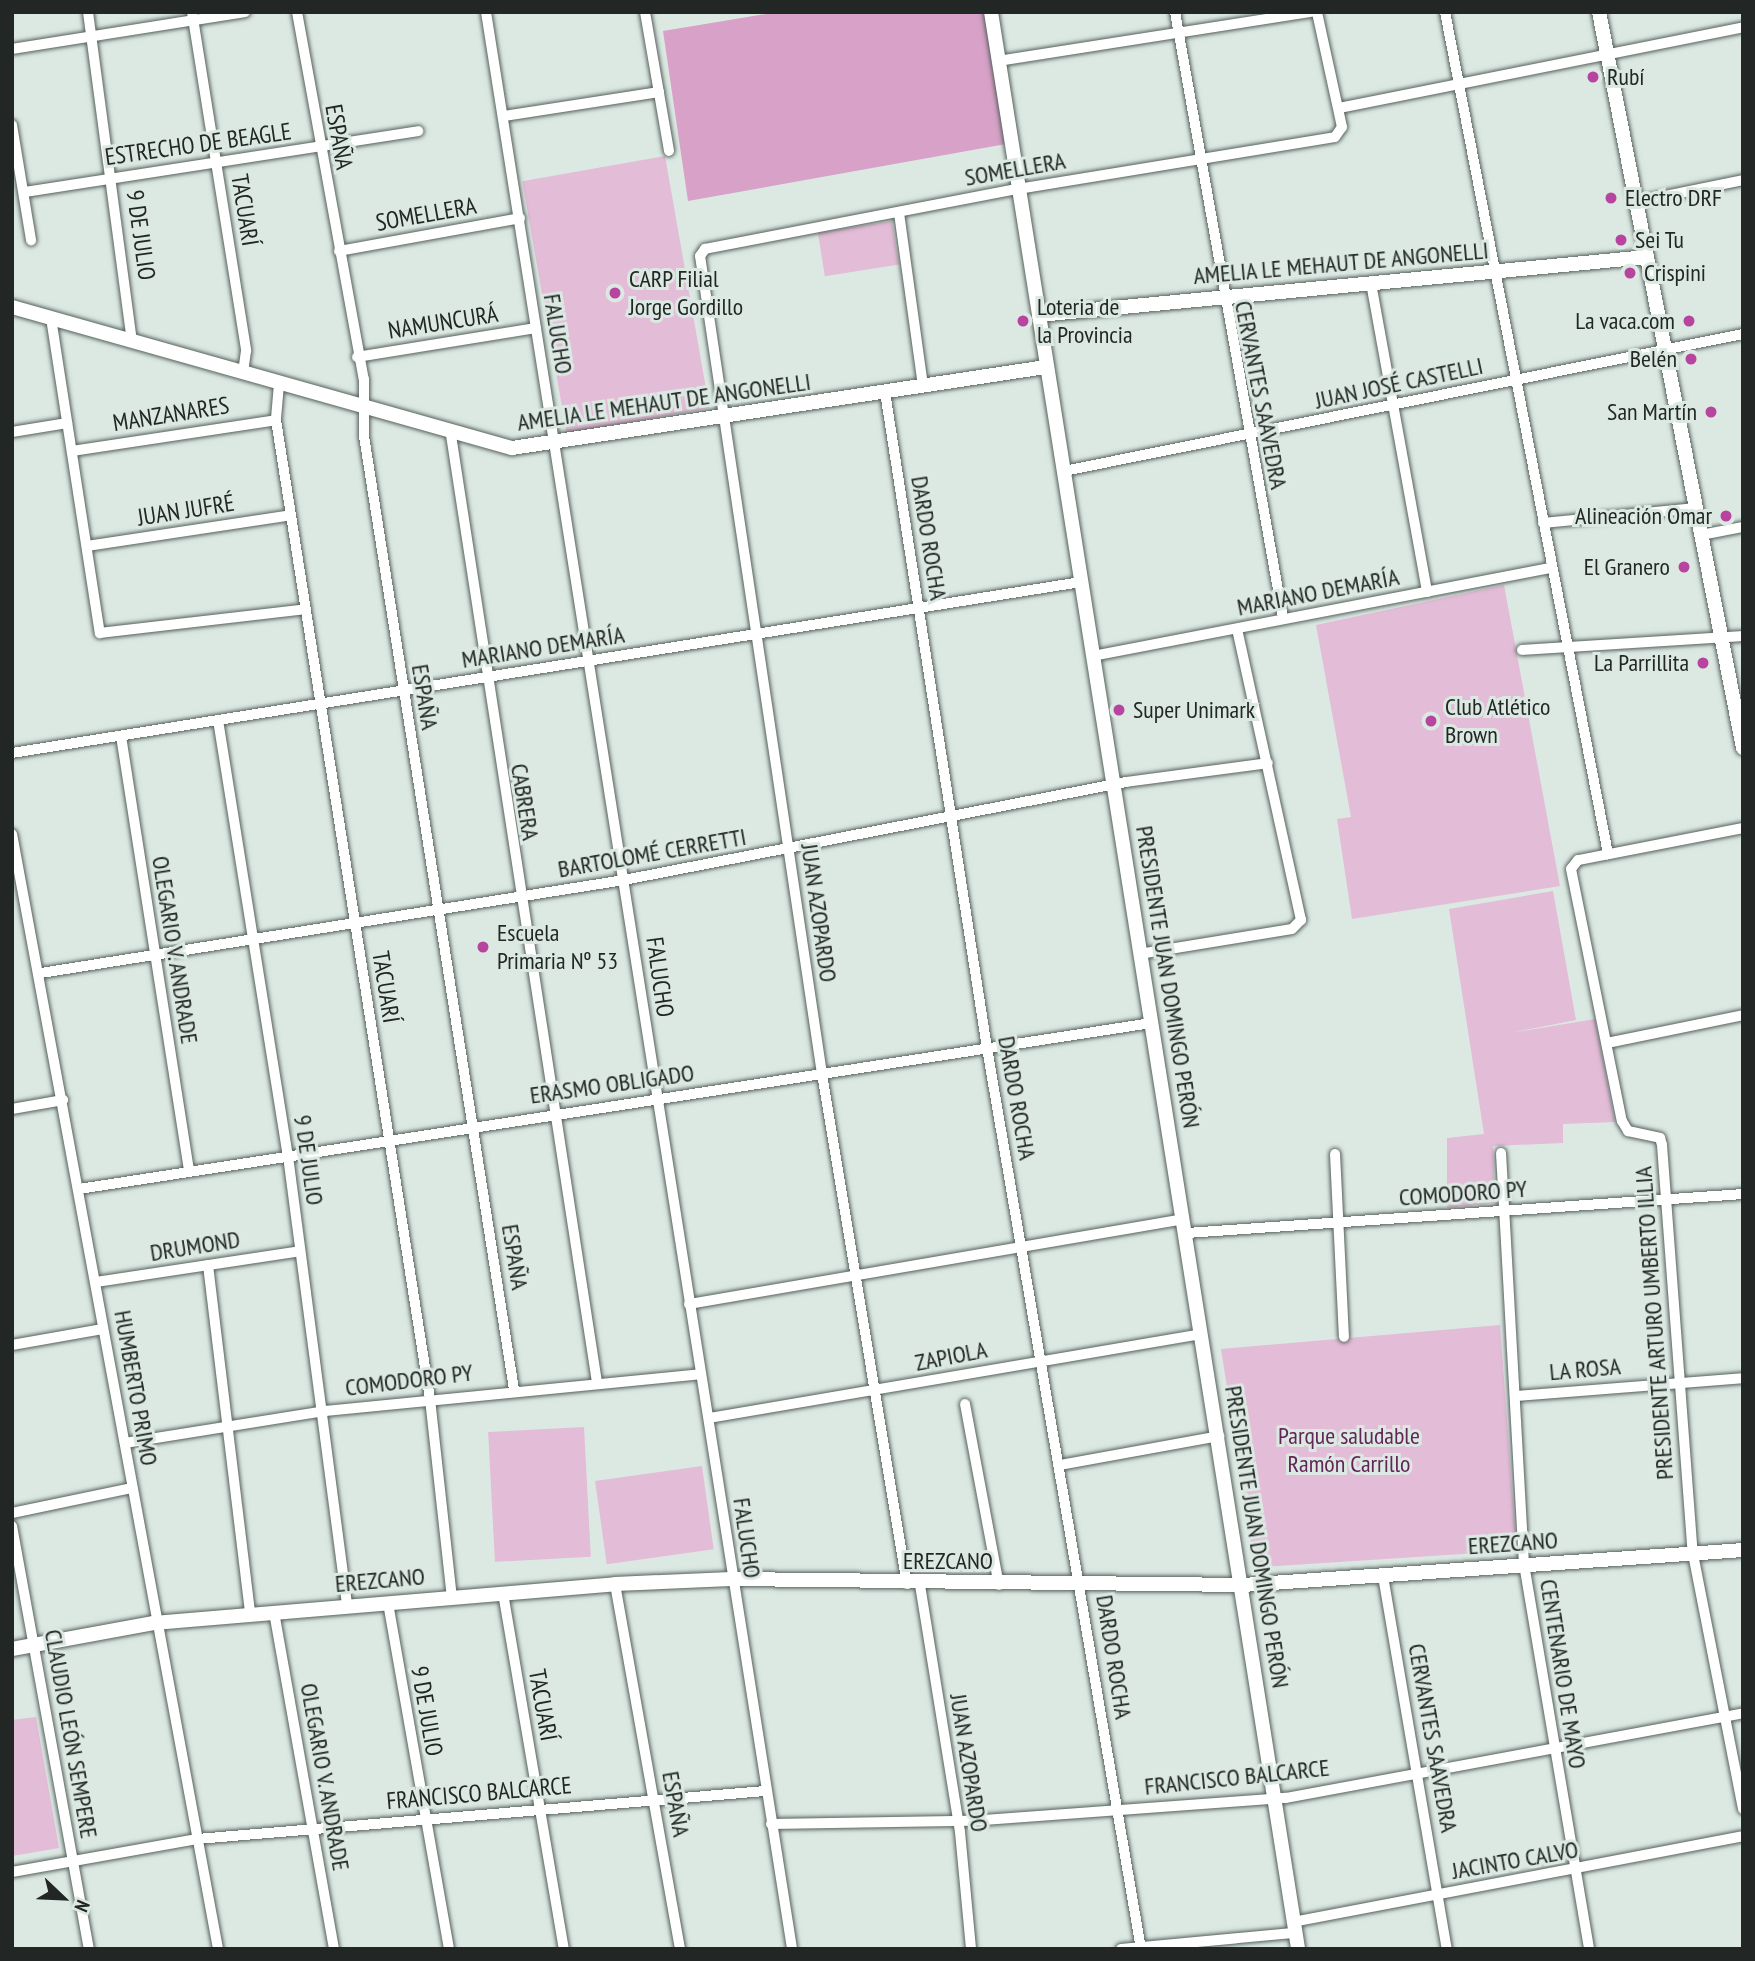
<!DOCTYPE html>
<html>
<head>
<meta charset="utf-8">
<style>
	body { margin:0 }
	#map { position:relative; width:1755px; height:1961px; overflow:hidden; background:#dce9e3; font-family:"PT Sans Narrow",sans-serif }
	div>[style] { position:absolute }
	.green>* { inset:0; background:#e3bcd7; transform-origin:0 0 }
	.forest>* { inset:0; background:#d7a1c8 }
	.roads { filter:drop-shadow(0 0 2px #56615c) drop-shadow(0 0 2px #56615c) }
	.street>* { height:10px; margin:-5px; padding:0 5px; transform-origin:5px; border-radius:5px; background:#fff }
	.secondary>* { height:14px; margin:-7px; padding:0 7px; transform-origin:7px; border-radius:7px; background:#fff }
	.dots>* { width:19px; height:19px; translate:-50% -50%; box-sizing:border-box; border:4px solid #dce9e3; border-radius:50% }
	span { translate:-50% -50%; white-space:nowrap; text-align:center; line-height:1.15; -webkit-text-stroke:6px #dce9e3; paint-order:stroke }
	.poi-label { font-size:24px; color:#222725 }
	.left { translate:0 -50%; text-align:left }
	.right { translate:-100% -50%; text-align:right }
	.street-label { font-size:24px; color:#222725 }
	.park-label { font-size:24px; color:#632456 }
	.frame { position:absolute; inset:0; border:14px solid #222725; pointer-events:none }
	.north { position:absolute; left:28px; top:1863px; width:70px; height:70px; -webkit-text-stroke:5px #dce9e3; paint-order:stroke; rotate:113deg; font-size:19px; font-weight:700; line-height:28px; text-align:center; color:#222725 }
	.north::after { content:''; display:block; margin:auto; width:24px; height:32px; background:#222725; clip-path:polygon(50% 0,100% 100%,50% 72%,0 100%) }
</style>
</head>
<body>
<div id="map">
	<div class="green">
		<div style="left:665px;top:156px;width:256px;height:145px;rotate:80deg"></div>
		<div style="left:892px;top:221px;width:44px;height:75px;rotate:81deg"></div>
		<div style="clip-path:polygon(1504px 585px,1560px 886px,1352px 919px,1337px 819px,1351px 817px,1316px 625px)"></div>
		<div style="clip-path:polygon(1553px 891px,1576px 1020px,1510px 1033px,1595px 1019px,1615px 1122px,1563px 1124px,1563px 1143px,1493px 1146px,1495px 1203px,1447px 1208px,1447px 1138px,1484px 1134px,1449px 909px)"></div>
		<div style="clip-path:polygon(1500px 1325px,1516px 1542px,1509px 1551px,1261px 1567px,1254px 1561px,1221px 1349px)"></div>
		<div style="left:584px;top:1427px;width:130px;height:96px;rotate:87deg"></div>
		<div style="left:702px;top:1466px;width:84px;height:108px;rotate:82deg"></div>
		<div style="clip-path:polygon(36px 1717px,59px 1848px,12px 1856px,12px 1720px)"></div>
	</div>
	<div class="forest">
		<div style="clip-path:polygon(778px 12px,985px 12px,1006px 144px,688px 201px,663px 31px)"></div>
	</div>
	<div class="roads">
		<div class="street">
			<div style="left:88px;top:12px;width:331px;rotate:82.4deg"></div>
			<div style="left:192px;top:12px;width:343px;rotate:80.9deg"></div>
			<div style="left:246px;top:351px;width:22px;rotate:98deg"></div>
			<div style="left:297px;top:12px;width:373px;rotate:79.7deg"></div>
			<div style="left:364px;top:379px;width:57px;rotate:90deg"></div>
			<div style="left:364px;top:436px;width:965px;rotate:81.06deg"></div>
			<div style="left:486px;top:12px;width:1961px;rotate:81.02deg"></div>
			<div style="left:645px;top:12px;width:141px;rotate:80.2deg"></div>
			<div style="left:1175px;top:12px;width:616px;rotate:79.89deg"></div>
			<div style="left:1445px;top:12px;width:858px;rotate:79.04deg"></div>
			<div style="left:12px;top:49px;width:236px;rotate:-9deg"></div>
			<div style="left:998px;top:61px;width:317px;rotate:-8.9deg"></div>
			<div style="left:1339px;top:108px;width:412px;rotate:-11.3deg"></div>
			<div style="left:504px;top:116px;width:157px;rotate:-8.8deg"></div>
			<div style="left:12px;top:125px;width:117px;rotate:80.6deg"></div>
			<div style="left:25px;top:192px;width:398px;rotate:-8.8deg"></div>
			<div style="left:1636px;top:202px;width:109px;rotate:-11.6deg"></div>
			<div style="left:899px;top:213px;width:175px;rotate:82.1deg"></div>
			<div style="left:339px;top:251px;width:184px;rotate:-10.3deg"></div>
			<div style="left:1371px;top:283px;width:314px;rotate:79.7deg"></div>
			<div style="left:51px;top:318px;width:319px;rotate:81.2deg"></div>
			<div style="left:100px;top:633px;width:207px;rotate:-6.6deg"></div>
			<div style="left:357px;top:357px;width:181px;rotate:-9.2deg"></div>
			<div style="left:279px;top:384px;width:36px;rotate:95deg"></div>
			<div style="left:276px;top:420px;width:991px;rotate:81.06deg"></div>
			<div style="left:430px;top:1399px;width:199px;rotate:83.7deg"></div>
			<div style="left:885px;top:392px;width:664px;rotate:81.16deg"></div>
			<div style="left:987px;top:1048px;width:914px;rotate:80.3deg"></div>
			<div style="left:12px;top:432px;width:56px;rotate:-9.3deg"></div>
			<div style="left:451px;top:435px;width:958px;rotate:81.24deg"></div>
			<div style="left:72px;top:451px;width:206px;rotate:-8.6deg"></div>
			<div style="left:1064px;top:471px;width:693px;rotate:-11.41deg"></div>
			<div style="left:1543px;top:523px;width:154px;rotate:-5.6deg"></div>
			<div style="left:1701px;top:535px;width:43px;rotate:-10.8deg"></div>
			<div style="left:87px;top:546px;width:206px;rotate:-8.6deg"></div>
			<div style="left:1522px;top:650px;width:221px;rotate:-3.6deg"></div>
			<div style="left:1093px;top:656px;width:467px;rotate:-10.9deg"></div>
			<div style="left:218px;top:720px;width:442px;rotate:80.9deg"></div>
			<div style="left:288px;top:1156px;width:454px;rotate:82.5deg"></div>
			<div style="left:121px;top:736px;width:440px;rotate:81.1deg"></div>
			<div style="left:12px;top:753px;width:1083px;rotate:-9.09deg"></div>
			<div style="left:1743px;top:828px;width:168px;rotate:169deg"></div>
			<div style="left:1578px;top:860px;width:11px;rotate:128deg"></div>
			<div style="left:1571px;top:869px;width:257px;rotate:78.6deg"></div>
			<div style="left:1622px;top:1121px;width:12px;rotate:59deg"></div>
			<div style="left:1628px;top:1131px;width:33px;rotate:12deg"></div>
			<div style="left:1660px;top:1138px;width:7px;rotate:74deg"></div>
			<div style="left:1662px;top:1145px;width:410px;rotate:85.7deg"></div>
			<div style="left:1693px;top:1554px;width:260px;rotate:78.9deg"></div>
			<div style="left:12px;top:834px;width:1134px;rotate:79.53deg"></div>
			<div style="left:1139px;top:954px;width:155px;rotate:-9.3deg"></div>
			<div style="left:1292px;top:929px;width:13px;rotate:-45deg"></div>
			<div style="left:1301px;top:920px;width:298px;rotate:-102.4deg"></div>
			<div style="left:41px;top:973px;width:590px;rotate:-9.06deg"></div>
			<div style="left:624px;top:880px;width:511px;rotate:-11.05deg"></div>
			<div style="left:1126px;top:782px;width:143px;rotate:-7.6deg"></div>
			<div style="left:1607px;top:1043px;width:139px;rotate:-11.6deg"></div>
			<div style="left:12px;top:1109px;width:52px;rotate:-10deg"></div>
			<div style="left:1501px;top:1153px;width:412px;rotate:86.8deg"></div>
			<div style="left:1524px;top:1564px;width:390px;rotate:80.4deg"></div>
			<div style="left:1335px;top:1154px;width:183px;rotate:87.2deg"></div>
			<div style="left:79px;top:1189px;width:1085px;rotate:-8.8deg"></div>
			<div style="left:1187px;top:1233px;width:557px;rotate:-4.01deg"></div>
			<div style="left:208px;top:1265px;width:352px;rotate:83.1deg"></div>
			<div style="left:96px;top:1282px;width:206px;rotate:-8.6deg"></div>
			<div style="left:689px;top:1304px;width:502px;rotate:-9.74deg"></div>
			<div style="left:12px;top:1345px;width:92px;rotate:-10deg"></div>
			<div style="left:1515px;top:1396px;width:229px;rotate:-4.5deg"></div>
			<div style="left:965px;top:1404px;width:184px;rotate:79.4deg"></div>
			<div style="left:709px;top:1418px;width:500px;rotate:-9.67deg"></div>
			<div style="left:125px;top:1443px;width:203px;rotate:-9.1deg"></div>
			<div style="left:325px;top:1411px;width:377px;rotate:-5.6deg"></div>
			<div style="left:1060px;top:1465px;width:162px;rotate:-10.3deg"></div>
			<div style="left:12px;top:1513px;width:123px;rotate:-11.8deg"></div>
			<div style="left:12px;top:1526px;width:430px;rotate:79.7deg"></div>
			<div style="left:1383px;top:1576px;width:378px;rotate:80.3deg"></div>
			<div style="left:615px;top:1584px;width:371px;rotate:79.9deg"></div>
			<div style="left:907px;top:1584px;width:517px;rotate:-99.46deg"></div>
			<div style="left:822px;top:1074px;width:827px;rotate:-98.48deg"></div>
			<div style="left:700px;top:256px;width:9px;rotate:-54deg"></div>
			<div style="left:705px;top:249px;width:319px;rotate:-10.9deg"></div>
			<div style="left:1018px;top:189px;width:321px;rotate:-9.3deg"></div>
			<div style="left:1335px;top:137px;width:12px;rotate:-55deg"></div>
			<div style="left:1342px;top:127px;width:118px;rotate:-102.3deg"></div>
			<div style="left:920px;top:1585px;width:250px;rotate:80.8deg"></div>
			<div style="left:960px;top:1832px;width:118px;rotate:84.6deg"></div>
			<div style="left:503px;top:1593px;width:361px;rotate:80.3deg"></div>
			<div style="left:388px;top:1603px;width:351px;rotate:80deg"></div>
			<div style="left:274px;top:1612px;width:342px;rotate:79.9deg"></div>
			<div style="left:771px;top:1824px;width:199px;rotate:-0.9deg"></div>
			<div style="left:970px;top:1821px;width:317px;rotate:-4.2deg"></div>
			<div style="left:1286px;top:1798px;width:465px;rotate:-10.5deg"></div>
			<div style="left:12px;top:1872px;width:188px;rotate:-10.1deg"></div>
			<div style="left:197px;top:1839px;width:570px;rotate:-4.83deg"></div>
			<div style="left:1293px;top:1922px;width:458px;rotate:-10.8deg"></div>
			<div style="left:1121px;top:1949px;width:175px;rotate:-5.3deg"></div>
		</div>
		<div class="secondary">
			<div style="left:991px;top:12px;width:1961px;rotate:80.99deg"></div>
			<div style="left:1599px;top:12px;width:750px;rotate:78.93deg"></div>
			<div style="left:12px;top:307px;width:520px;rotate:15.75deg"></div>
			<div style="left:512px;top:448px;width:540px;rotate:-8.63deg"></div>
			<div style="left:1039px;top:315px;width:611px;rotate:-5.45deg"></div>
			<div style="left:12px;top:1649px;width:144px;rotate:-10.4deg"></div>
			<div style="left:154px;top:1623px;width:463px;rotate:-4.8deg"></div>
			<div style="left:615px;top:1584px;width:116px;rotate:-2.5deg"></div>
			<div style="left:731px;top:1579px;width:512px;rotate:0.67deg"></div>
			<div style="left:1243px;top:1585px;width:501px;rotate:-4deg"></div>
		</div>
	</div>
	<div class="dots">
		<div style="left:1593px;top:77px;background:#b7459f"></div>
		<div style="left:1611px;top:198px;background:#b7459f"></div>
		<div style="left:1621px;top:240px;background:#b7459f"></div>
		<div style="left:1630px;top:273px;background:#b7459f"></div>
		<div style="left:615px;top:293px;background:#b7459f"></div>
		<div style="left:1023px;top:321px;background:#b7459f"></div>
		<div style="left:1689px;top:321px;background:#b7459f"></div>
		<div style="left:1691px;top:359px;background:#b7459f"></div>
		<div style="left:1711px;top:412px;background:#b7459f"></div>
		<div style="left:1726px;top:516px;background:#b7459f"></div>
		<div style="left:1684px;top:567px;background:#b7459f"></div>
		<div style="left:1703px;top:663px;background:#b7459f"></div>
		<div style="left:1119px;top:710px;background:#b7459f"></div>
		<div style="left:1431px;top:721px;background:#b7459f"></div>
		<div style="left:483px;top:947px;background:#b7459f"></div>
	</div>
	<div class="poi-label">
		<span class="left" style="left:1607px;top:77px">Rubí</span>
		<span class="left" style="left:1625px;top:198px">Electro DRF</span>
		<span class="left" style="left:1635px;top:240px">Sei Tu</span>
		<span class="left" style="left:1644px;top:273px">Crispini</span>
		<span class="left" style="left:629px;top:293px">CARP Filial<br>Jorge Gordillo</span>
		<span class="left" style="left:1037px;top:321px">Loteria de<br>la Provincia</span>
		<span class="right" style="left:1675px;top:321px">La vaca.com</span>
		<span class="right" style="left:1677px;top:359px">Belén</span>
		<span class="right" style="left:1697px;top:412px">San Martín</span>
		<span class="right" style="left:1712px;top:516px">Alineación Omar</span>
		<span class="right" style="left:1670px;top:567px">El Granero</span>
		<span class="right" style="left:1689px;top:663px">La Parrillita</span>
		<span class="left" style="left:1445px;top:721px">Club Atlético<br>Brown</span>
		<span class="left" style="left:1133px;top:710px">Super Unimark</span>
		<span class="left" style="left:497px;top:947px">Escuela<br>Primaria Nº 53</span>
	</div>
	<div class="street-label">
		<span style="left:339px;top:137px;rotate:80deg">ESPAÑA</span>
		<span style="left:198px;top:144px;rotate:-8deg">ESTRECHO DE BEAGLE</span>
		<span style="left:1015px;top:169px;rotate:-10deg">SOMELLERA</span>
		<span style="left:245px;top:210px;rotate:81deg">TACUARÍ</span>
		<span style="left:426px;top:214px;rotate:-10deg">SOMELLERA</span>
		<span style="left:141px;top:235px;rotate:82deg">9 DE JULIO</span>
		<span style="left:1341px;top:263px;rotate:-5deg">AMELIA LE MEHAUT DE ANGONELLI</span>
		<span style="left:443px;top:322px;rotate:-9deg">NAMUNCURÁ</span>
		<span style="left:558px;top:334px;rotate:81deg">FALUCHO</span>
		<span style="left:1399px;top:383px;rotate:-12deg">JUAN JOSÉ CASTELLI</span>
		<span style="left:1261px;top:395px;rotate:79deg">CERVANTES SAAVEDRA</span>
		<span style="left:664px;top:402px;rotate:-8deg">AMELIA LE MEHAUT DE ANGONELLI</span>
		<span style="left:171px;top:414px;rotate:-9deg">MANZANARES</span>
		<span style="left:186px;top:510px;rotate:-9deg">JUAN JUFRÉ</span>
		<span style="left:929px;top:538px;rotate:81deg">DARDO ROCHA</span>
		<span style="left:1318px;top:592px;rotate:-11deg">MARIANO DEMARÍA</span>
		<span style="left:543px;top:647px;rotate:-9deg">MARIANO DEMARÍA</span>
		<span style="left:425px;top:697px;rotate:81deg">ESPAÑA</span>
		<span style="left:525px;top:802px;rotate:81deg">CABRERA</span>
		<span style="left:652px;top:853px;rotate:-10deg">BARTOLOMÉ CERRETTI</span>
		<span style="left:819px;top:913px;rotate:82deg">JUAN AZOPARDO</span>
		<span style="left:175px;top:950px;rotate:81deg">OLEGARIO V. ANDRADE</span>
		<span style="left:660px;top:977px;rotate:82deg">FALUCHO</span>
		<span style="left:1168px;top:977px;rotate:81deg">PRESIDENTE JUAN DOMINGO PERÓN</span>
		<span style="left:386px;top:987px;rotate:81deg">TACUARÍ</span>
		<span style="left:612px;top:1084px;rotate:-8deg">ERASMO OBLIGADO</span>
		<span style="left:1017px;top:1098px;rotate:80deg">DARDO ROCHA</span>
		<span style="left:309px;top:1160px;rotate:82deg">9 DE JULIO</span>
		<span style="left:1463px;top:1193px;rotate:-4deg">COMODORO PY</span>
		<span style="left:195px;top:1246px;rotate:-9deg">DRUMOND</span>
		<span style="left:515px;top:1257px;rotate:81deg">ESPAÑA</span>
		<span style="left:1654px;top:1323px;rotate:-94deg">PRESIDENTE ARTURO UMBERTO ILLIA</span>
		<span style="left:951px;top:1356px;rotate:-11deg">ZAPIOLA</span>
		<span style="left:1585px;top:1369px;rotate:-5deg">LA ROSA</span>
		<span style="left:409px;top:1380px;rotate:-7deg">COMODORO PY</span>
		<span style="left:136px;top:1388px;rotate:80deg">HUMBERTO PRIMO</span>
		<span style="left:1257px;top:1537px;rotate:81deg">PRESIDENTE JUAN DOMINGO PERÓN</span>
		<span style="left:747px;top:1538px;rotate:82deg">FALUCHO</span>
		<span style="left:1513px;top:1543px;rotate:-4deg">EREZCANO</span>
		<span style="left:948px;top:1561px">EREZCANO</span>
		<span style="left:380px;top:1580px;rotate:-5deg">EREZCANO</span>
		<span style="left:1114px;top:1657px;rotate:81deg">DARDO ROCHA</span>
		<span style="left:1563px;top:1674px;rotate:81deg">CENTENARIO DE MAYO</span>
		<span style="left:543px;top:1705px;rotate:80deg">TACUARÍ</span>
		<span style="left:427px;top:1711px;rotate:80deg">9 DE JULIO</span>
		<span style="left:71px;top:1734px;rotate:80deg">CLAUDIO LEÓN SEMPERE</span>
		<span style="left:1433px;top:1738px;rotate:80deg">CERVANTES SAAVEDRA</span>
		<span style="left:969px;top:1763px;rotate:81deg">JUAN AZOPARDO</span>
		<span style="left:325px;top:1777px;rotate:80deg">OLEGARIO V. ANDRADE</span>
		<span style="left:1237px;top:1777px;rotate:-6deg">FRANCISCO BALCARCE</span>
		<span style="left:479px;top:1793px;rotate:-5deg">FRANCISCO BALCARCE</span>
		<span style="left:676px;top:1804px;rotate:80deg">ESPAÑA</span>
		<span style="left:1515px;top:1860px;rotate:-10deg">JACINTO CALVO</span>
	</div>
	<div class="park-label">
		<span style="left:1349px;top:1450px">Parque saludable<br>Ramón Carrillo</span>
	</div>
	<div class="frame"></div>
	<div class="north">N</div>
</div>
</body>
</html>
